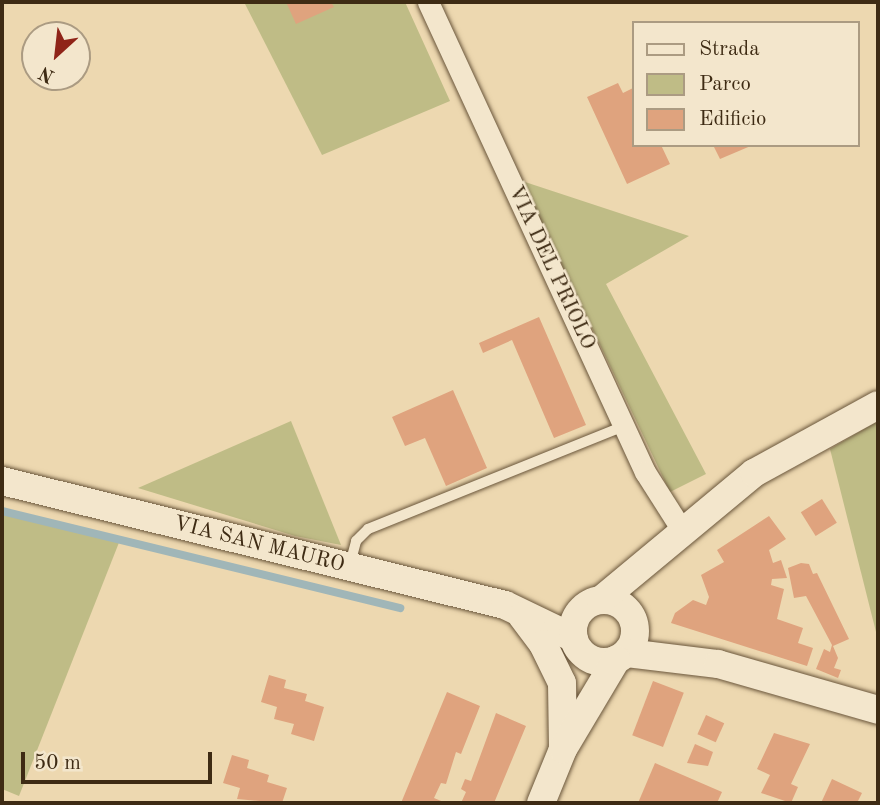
<!DOCTYPE html>
<html>
<head>
<meta charset="utf-8">
<style>
	body { margin:0 }
	#map { position:relative; width:880px; height:805px; overflow:hidden; background:#edd8b0; font-family:"Old Standard TT",serif }
	div>[style] { position:absolute }
	.green>* { inset:0; background:#bfbc86 }
	.stream>* { height:8px; margin:-4px; padding:0 4px; transform-origin:4px; border-radius:4px; background:#a0b6b8 }
	.building>* { inset:0; background:#dfa37e; transform-origin:0 0 }
	.roads { filter:drop-shadow(0 0 2px #6a563b) drop-shadow(0 0 2px #6a563b) }
	.service>* { height:10px; margin:-5px; padding:0 5px; transform-origin:5px; border-radius:5px; background:#f3e6cc }
	.minor>* { height:21px; margin:-10.5px; padding:0 10.5px; transform-origin:10.5px; border-radius:10.5px; background:#f3e6cc }
	.secondary>* { height:28px; margin:-14px; padding:0 14px; transform-origin:14px; border-radius:14px; background:#f3e6cc }
	.secondary>.ring { margin:-14px; padding:0; box-sizing:content-box; background:none; border:28px solid #f3e6cc; border-radius:50% }
	span { translate:-50% -50%; white-space:nowrap; text-align:center; line-height:1.15; -webkit-text-stroke:5px #f3e6cc; paint-order:stroke }
	.street-label { font-size:21px; color:#3e2b14 }
	.frame { position:absolute; inset:0; border:4px solid #3e2b14; pointer-events:none }
	.legend { position:absolute; left:632px; top:21px; width:228px; height:126px; box-sizing:border-box; background:#f3e6cc; border:2px solid #ab9b82; margin:0; padding:9px 12px; list-style:none; font-size:21px; color:#3e2b14 }
	.legend li { display:flex; align-items:center; gap:14px; height:35px }
	.legend b { width:35px; border:2px solid #ab9b82 }
	.north { position:absolute; left:21px; top:21px; width:70px; height:70px; box-sizing:border-box; background:#f3e6cc; border:2px solid #ab9b82; border-radius:50%; rotate:207deg; font-size:19px; font-weight:700; line-height:28px; text-align:center; color:#3e2b14 }
	.north::after { content:''; display:block; margin:auto; width:24px; height:32px; background:#8f2418; clip-path:polygon(50% 0,100% 100%,50% 72%,0 100%) }
	.scale { position:absolute; left:21px; top:752px; width:191px; height:32px; box-sizing:border-box; border:4px solid #3e2b14; border-top:0; padding-left:9px; font-size:21px; line-height:24px; white-space:nowrap; color:#3e2b14; -webkit-text-stroke:5px #f3e6cc; paint-order:stroke }
</style>
</head>
<body>
<div id="map">
	<div class="green">
		<div style="clip-path:polygon(244px 2px,405px 2px,450px 101px,322px 155px)"></div>
		<div style="clip-path:polygon(522px 181px,689px 236px,606px 284px,706px 474px,670px 492px)"></div>
		<div style="clip-path:polygon(291px 421px,341px 545px,295px 536px,138px 488px)"></div>
		<div style="clip-path:polygon(878px 421px,878px 640px,830px 449px)"></div>
		<div style="clip-path:polygon(2px 511px,120px 540px,19px 796px,2px 789px)"></div>
	</div>
	<div class="stream">
		<div style="left:2px;top:511px;width:410px;rotate:13.7deg"></div>
	</div>
	<div class="building">
		<div style="clip-path:polygon(286px 2px,331px 2px,334px 7px,296px 24px)"></div>
		<div style="clip-path:polygon(618px 83px,623px 93px,633px 88px,633px 145px,661px 145px,670px 164px,627px 184px,587px 97px)"></div>
		<div style="clip-path:polygon(713px 145px,753px 145px,720px 159px)"></div>
		<div style="clip-path:polygon(539px 317px,586px 425px,554px 438px,512px 340px,483px 353px,479px 343px)"></div>
		<div style="clip-path:polygon(453px 390px,487px 468px,446px 486px,425px 438px,405px 446px,392px 417px)"></div>
		<div style="left:822px;top:499px;width:28px;height:25px;rotate:58deg"></div>
		<div style="clip-path:polygon(769px 516px,786px 539px,769px 550px,773px 563px,781px 560px,787px 578px,772px 579px,771px 585px,784px 589px,777px 619px,803px 628px,798px 643px,813px 648px,807px 666px,671px 623px,675px 613px,693px 600px,706px 605px,709px 597px,701px 575px,724px 562px,717px 550px)"></div>
		<div style="clip-path:polygon(801px 563px,809px 564px,813px 574px,817px 573px,849px 639px,833px 646px,838px 658px,834px 668px,841px 670px,838px 678px,816px 669px,824px 649px,830px 652px,832px 645px,806px 596px,794px 598px,788px 568px)"></div>
		<div style="clip-path:polygon(269px 675px,286px 680px,284px 688px,307px 694px,305px 701px,324px 707px,314px 741px,291px 734px,294px 724px,274px 719px,277px 707px,261px 702px)"></div>
		<div style="left:653px;top:681px;width:33px;height:58px;rotate:21deg"></div>
		<div style="clip-path:polygon(447px 692px,480px 706px,461px 754px,456px 752px,446px 784px,441px 783px,434px 798px,446px 803px,401px 803px)"></div>
		<div style="clip-path:polygon(496px 713px,526px 726px,494px 803px,461px 803px,466px 792px,461px 789px,465px 779px,471px 781px)"></div>
		<div style="left:706px;top:715px;width:20px;height:21px;rotate:24deg"></div>
		<div style="clip-path:polygon(774px 733px,810px 744px,791px 784px,798px 787px,791px 803px,761px 793px,770px 775px,757px 769px)"></div>
		<div style="clip-path:polygon(695px 744px,713px 752px,708px 766px,687px 763px)"></div>
		<div style="clip-path:polygon(232px 755px,249px 760px,247px 768px,269px 775px,267px 782px,287px 788px,282px 803px,237px 799px,240px 788px,223px 783px)"></div>
		<div style="clip-path:polygon(655px 763px,722px 792px,717px 803px,638px 803px)"></div>
		<div style="clip-path:polygon(832px 779px,862px 793px,857px 803px,821px 803px)"></div>
	</div>
	<div class="roads">
		<div class="service">
			<div style="left:350px;top:564px;width:24px;rotate:-75deg"></div>
			<div style="left:356px;top:541px;width:17px;rotate:-45deg"></div>
			<div style="left:368px;top:529px;width:276px;rotate:-21.9deg"></div>
		</div>
		<div class="minor">
			<div style="left:428px;top:2px;width:518px;rotate:65.22deg"></div>
			<div style="left:645px;top:472px;width:69px;rotate:57.5deg"></div>
		</div>
		<div class="secondary">
			<div style="left:2px;top:481px;width:518px;rotate:13.85deg"></div>
			<div style="left:505px;top:605px;width:76px;rotate:25.6deg"></div>
			<div class="ring" style="left:573px;top:600px;width:34px;height:34px"></div>
			<div style="left:601px;top:600px;width:199px;rotate:-39.7deg"></div>
			<div style="left:754px;top:473px;width:141px;rotate:-28.7deg"></div>
			<div style="left:522px;top:616px;width:35px;rotate:53deg"></div>
			<div style="left:543px;top:644px;width:43px;rotate:64deg"></div>
			<div style="left:562px;top:683px;width:63px;rotate:89.1deg"></div>
			<div style="left:627px;top:653px;width:92px;rotate:6.9deg"></div>
			<div style="left:718px;top:664px;width:166px;rotate:16deg"></div>
			<div style="left:541px;top:803px;width:58px;rotate:-67.8deg"></div>
			<div style="left:563px;top:749px;width:104px;rotate:-59.2deg"></div>
		</div>
	</div>
	<div class="street-label">
		<span style="left:551px;top:268px;rotate:65deg">VIA DEL PRIOLO</span>
		<span style="left:259px;top:545px;rotate:14deg">VIA SAN MAURO</span>
	</div>
	<div class="frame"></div>
	<ul class="legend">
	<li><b style="height:9px;background:#f3e6cc"></b>Strada</li>
	<li><b style="height:19px;background:#bfbc86"></b>Parco</li>
	<li><b style="height:19px;background:#dfa37e"></b>Edificio</li>
	</ul>
	<div class="north">N</div>
	<div class="scale">50 m</div>
</div>
</body>
</html>
